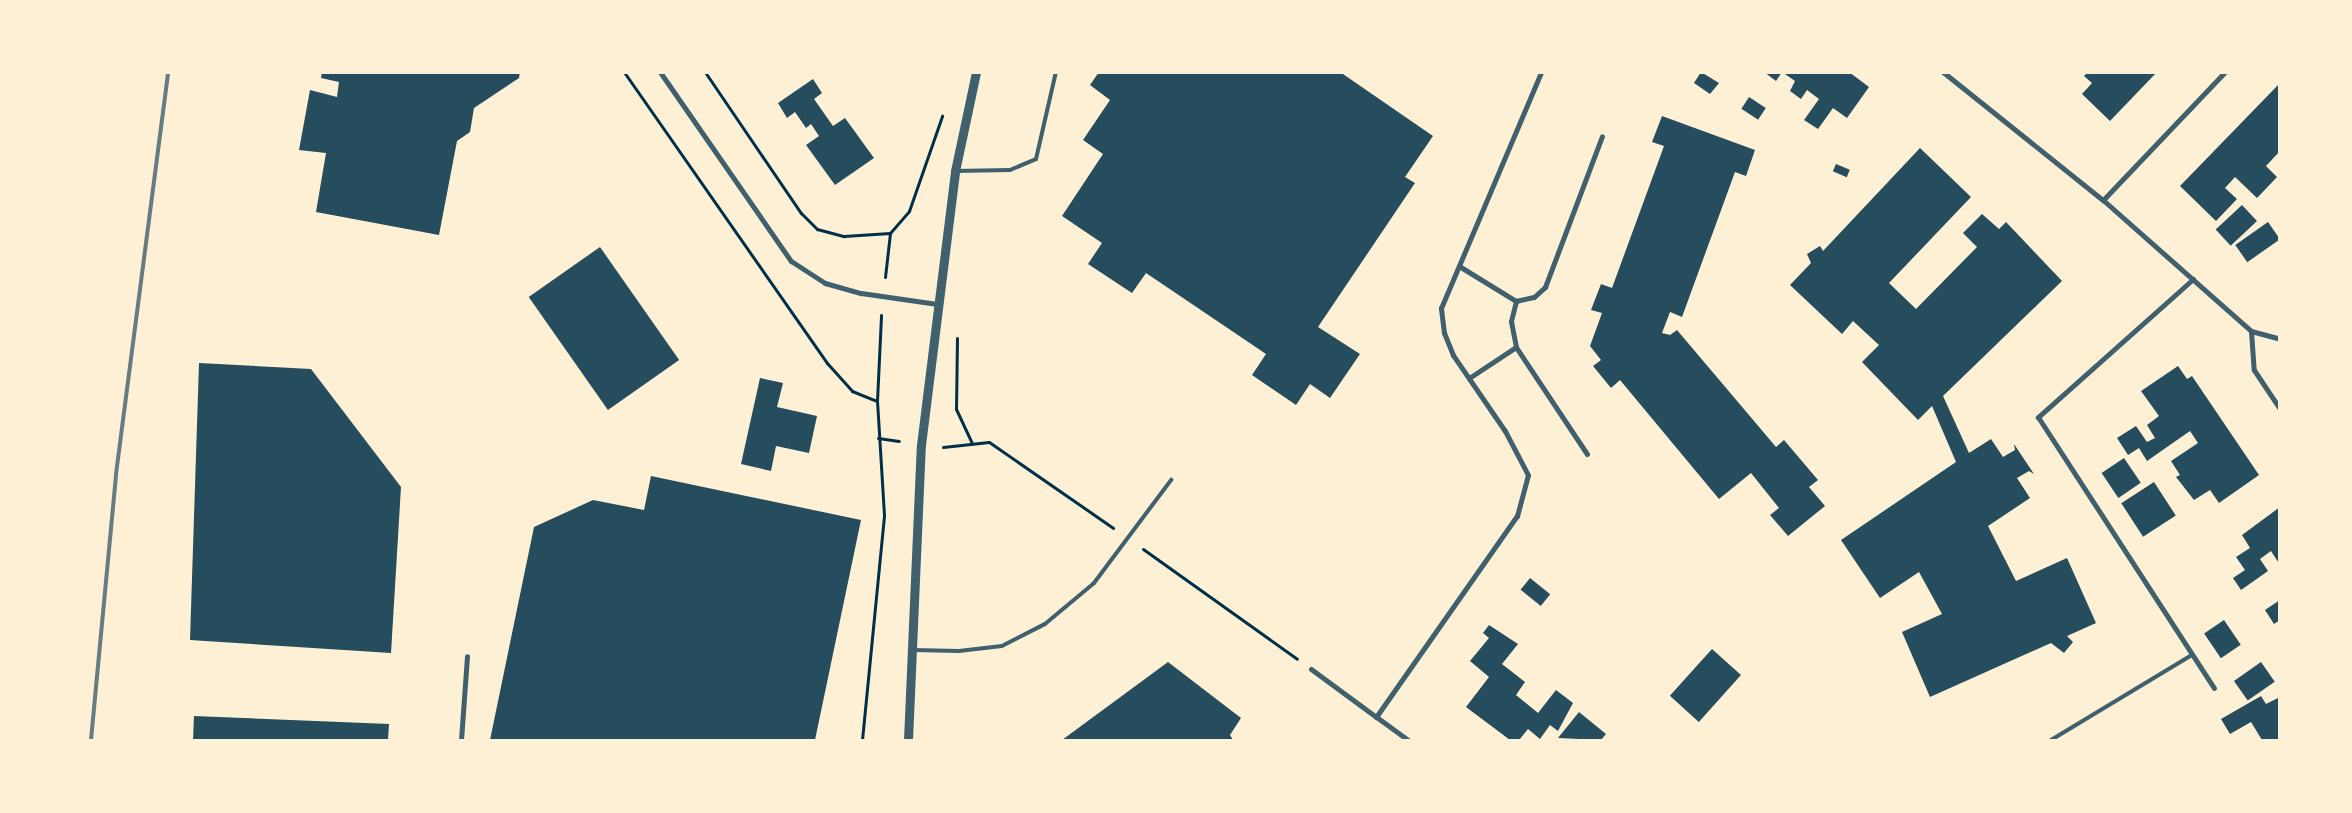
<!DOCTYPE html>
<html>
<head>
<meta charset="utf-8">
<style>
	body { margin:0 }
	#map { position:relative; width:2352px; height:813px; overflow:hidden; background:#fdf0d5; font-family:"Fira Sans Condensed",sans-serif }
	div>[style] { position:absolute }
	.building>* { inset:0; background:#264d5e; transform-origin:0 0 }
	.path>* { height:3px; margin:-1.5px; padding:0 1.5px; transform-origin:1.5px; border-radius:1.5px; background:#003049 }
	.service>* { height:4px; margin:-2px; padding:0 2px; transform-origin:2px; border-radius:2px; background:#3f606c }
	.minor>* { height:5px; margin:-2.5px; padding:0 2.5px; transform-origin:2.5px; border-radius:2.5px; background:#3f606c }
	.tertiary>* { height:9px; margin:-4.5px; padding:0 4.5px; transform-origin:4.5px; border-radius:4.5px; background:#3f606c }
	.rail>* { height:4px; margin:-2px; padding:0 2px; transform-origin:2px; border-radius:2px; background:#657d81 }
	span { translate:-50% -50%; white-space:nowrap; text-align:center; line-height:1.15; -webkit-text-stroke:5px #fdf0d5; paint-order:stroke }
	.frame { position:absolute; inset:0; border:74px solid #fdf0d5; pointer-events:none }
</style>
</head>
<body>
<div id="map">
	<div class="building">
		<div style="clip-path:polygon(322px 72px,520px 72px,519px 78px,474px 108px,470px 132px,457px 141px,439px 235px,316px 212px,326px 153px,299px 150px,310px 90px,337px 97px,339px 82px,321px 78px)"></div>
		<div style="clip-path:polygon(1099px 72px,1340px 72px,1433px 136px,1405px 177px,1415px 183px,1318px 327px,1360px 354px,1330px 398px,1310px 384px,1296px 405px,1252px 375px,1266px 354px,1146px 273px,1132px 293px,1088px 264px,1102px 243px,1062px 216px,1103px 154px,1083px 140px,1110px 100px,1090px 85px)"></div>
		<div style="clip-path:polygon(1701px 72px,1719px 83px,1710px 94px,1694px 83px)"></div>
		<div style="clip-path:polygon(1764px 72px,1782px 72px,1776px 81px)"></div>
		<div style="clip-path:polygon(1782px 72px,1849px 72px,1869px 87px,1847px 118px,1833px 108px,1818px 129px,1804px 120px,1819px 99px,1807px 90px,1801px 99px,1790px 91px,1795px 81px)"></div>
		<div style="clip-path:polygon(2088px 72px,2157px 72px,2110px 121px,2082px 94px,2092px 83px,2084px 76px)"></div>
		<div style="clip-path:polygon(813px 79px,822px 93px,814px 99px,833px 126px,845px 118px,874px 158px,835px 185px,806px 145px,819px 136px,811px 124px,806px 128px,795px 112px,787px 118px,778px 103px)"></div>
		<div style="clip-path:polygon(2280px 83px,2280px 151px,2266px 166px,2277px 177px,2257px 198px,2235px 177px,2225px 188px,2237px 199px,2216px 221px,2180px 186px)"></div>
		<div style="left:1749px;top:97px;width:20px;height:14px;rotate:33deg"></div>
		<div style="clip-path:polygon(1662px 116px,1755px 150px,1746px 176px,1735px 172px,1682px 317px,1670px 312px,1662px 333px,1670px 335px,1677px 330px,1776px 447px,1784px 440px,1818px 480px,1809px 487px,1825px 506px,1788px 536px,1770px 515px,1779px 508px,1751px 473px,1719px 499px,1620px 380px,1611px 388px,1593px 366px,1601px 360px,1590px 346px,1602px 313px,1591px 310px,1601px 284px,1612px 288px,1664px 146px,1652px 142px)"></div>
		<div style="clip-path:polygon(1920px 148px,1971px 197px,1889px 283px,1916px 309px,1977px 247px,1963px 233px,1982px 214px,1999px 229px,2006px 222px,2062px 281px,1943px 396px,1969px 453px,1991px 439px,2003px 457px,2015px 450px,2014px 444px,2034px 474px,2029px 471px,2017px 478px,2030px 498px,1988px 526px,2016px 581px,2067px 558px,2096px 623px,2067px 636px,2073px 642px,2064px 653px,2051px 643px,1930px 697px,1902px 632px,1942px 614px,1919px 572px,1880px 598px,1841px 540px,1956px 462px,1932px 406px,1918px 420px,1862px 362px,1879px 345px,1853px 321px,1842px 334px,1790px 285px,1811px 263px,1807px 254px,1820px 246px,1823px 251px)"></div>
		<div style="left:1836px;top:164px;width:15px;height:8px;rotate:23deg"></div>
		<div style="left:2242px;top:205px;width:22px;height:36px;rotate:47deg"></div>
		<div style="left:2268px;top:222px;width:21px;height:40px;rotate:55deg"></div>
		<div style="left:600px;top:247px;width:138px;height:87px;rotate:55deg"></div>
		<div style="clip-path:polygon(199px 363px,311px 369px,401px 487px,391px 653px,190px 640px)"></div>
		<div style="clip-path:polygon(2178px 366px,2187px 379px,2192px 376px,2259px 475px,2219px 503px,2210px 490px,2194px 500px,2176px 477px,2180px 475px,2171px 461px,2198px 443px,2190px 431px,2147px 461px,2139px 448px,2128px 455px,2117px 438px,2136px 426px,2147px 442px,2155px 438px,2147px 425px,2159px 416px,2141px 391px)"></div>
		<div style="clip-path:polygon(760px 378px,783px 383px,777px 407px,817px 416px,809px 453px,776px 446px,771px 471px,741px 464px)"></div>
		<div style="left:2124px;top:458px;width:30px;height:27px;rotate:56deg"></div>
		<div style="clip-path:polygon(651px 476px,861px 520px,815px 740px,490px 740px,534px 527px,593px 500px,644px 510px)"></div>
		<div style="left:2154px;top:482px;width:40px;height:39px;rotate:57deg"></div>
		<div style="clip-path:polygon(2280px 507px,2280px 565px,2271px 551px,2260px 559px,2268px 571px,2241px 590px,2233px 578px,2245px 570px,2236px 557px,2250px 548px,2242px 535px)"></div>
		<div style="left:1530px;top:578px;width:26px;height:15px;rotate:39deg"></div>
		<div style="clip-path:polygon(2280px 600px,2280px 620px,2274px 624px,2265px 610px)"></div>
		<div style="left:2224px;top:620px;width:30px;height:24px;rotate:56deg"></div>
		<div style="clip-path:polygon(1489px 625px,1518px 644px,1502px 664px,1525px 682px,1516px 695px,1538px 713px,1556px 690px,1573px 703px,1558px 731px,1550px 725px,1540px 739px,1528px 729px,1519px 740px,1510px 740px,1466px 707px,1489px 677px,1470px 661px,1489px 638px,1483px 633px)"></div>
		<div style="left:1712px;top:649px;width:39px;height:63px;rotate:42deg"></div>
		<div style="clip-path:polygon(1168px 662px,1241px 718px,1230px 735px,1233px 740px,1062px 740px)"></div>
		<div style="left:2261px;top:662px;width:24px;height:33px;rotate:55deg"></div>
		<div style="clip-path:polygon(2261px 696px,2266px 704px,2280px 697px,2280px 740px,2262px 740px,2251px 722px,2230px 734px,2221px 719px)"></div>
		<div style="clip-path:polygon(1579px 712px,1606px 734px,1601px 740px,1558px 738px)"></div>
		<div style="clip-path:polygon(194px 716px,389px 724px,388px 740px,193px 740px)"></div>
	</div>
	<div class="path">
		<div style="left:624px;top:72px;width:355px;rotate:55.1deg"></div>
		<div style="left:827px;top:363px;width:38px;rotate:48deg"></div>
		<div style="left:852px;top:391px;width:27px;rotate:22deg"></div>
		<div style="left:705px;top:72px;width:171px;rotate:55.8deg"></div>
		<div style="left:801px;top:213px;width:23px;rotate:45deg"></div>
		<div style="left:817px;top:229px;width:28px;rotate:15deg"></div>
		<div style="left:844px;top:236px;width:46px;rotate:-3.7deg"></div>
		<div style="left:885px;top:277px;width:44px;rotate:-83.5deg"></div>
		<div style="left:890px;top:233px;width:29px;rotate:-49deg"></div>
		<div style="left:909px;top:211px;width:101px;rotate:-70.8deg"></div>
		<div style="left:957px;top:338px;width:71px;rotate:90.8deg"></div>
		<div style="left:956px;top:409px;width:38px;rotate:65deg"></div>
		<div style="left:878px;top:438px;width:21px;rotate:8deg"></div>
		<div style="left:943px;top:447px;width:46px;rotate:-6.2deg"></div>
		<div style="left:989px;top:442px;width:151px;rotate:34.7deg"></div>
		<div style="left:1143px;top:549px;width:189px;rotate:35.5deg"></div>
		<div style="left:862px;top:740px;width:226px;rotate:-84.4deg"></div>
		<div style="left:884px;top:515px;width:114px;rotate:-93.5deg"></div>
		<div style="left:877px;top:401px;width:86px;rotate:-87.3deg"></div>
	</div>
	<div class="service">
		<div style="left:955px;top:171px;width:55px;rotate:-1deg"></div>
		<div style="left:1010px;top:170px;width:28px;rotate:-23deg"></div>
		<div style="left:1036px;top:159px;width:89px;rotate:-77.1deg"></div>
		<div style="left:913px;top:650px;width:46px;rotate:1.2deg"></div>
		<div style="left:959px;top:651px;width:43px;rotate:-6.6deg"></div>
		<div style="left:1002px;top:646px;width:48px;rotate:-27.1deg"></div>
		<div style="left:1045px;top:624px;width:64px;rotate:-39.9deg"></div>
		<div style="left:1094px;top:583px;width:129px;rotate:-53.2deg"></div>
		<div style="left:2051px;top:740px;width:165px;rotate:-31.1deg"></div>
	</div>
	<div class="minor">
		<div style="left:660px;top:72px;width:230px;rotate:55.3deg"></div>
		<div style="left:791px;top:261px;width:40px;rotate:32.9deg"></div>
		<div style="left:825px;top:283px;width:37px;rotate:16deg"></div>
		<div style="left:861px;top:293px;width:77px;rotate:8.2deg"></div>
		<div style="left:1943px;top:72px;width:205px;rotate:38.7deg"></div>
		<div style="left:2103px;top:200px;width:198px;rotate:41.5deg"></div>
		<div style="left:2251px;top:331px;width:39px;rotate:86deg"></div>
		<div style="left:2254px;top:370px;width:47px;rotate:56.3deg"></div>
		<div style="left:2103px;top:200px;width:177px;rotate:-46.4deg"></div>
		<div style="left:1459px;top:266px;width:67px;rotate:31.6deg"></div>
		<div style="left:2193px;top:279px;width:208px;rotate:138.3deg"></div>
		<div style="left:2038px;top:417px;width:323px;rotate:57deg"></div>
		<div style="left:2251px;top:331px;width:30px;rotate:15deg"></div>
		<div style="left:1469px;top:378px;width:56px;rotate:-33.4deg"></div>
		<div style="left:1587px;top:454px;width:128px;rotate:-123.6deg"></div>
		<div style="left:1516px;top:347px;width:26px;rotate:-101deg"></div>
		<div style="left:1511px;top:321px;width:21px;rotate:-76deg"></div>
		<div style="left:1516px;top:301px;width:18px;rotate:-13deg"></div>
		<div style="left:1534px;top:297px;width:15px;rotate:-42deg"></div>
		<div style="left:1545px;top:287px;width:161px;rotate:-69.3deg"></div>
		<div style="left:1311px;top:669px;width:81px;rotate:36.4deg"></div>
		<div style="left:461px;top:740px;width:84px;rotate:-85.9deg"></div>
		<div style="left:1408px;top:740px;width:39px;rotate:-144deg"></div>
		<div style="left:1376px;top:717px;width:246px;rotate:-55deg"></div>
		<div style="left:1517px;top:516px;width:42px;rotate:-75deg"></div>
		<div style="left:1528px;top:475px;width:50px;rotate:-117.6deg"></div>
		<div style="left:1505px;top:431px;width:92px;rotate:-124.4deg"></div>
		<div style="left:1453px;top:355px;width:24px;rotate:-112deg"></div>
		<div style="left:1444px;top:333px;width:25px;rotate:-97deg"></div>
		<div style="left:1441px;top:308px;width:256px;rotate:-67deg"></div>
	</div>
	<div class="tertiary">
		<div style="left:908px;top:740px;width:295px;rotate:-87.5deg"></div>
		<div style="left:921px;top:445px;width:276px;rotate:-82.9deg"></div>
		<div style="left:955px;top:171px;width:101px;rotate:-78deg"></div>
	</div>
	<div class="rail">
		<div style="left:91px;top:740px;width:267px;rotate:-84.6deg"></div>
		<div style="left:116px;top:474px;width:405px;rotate:-82.6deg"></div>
	</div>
	<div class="frame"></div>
</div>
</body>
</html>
